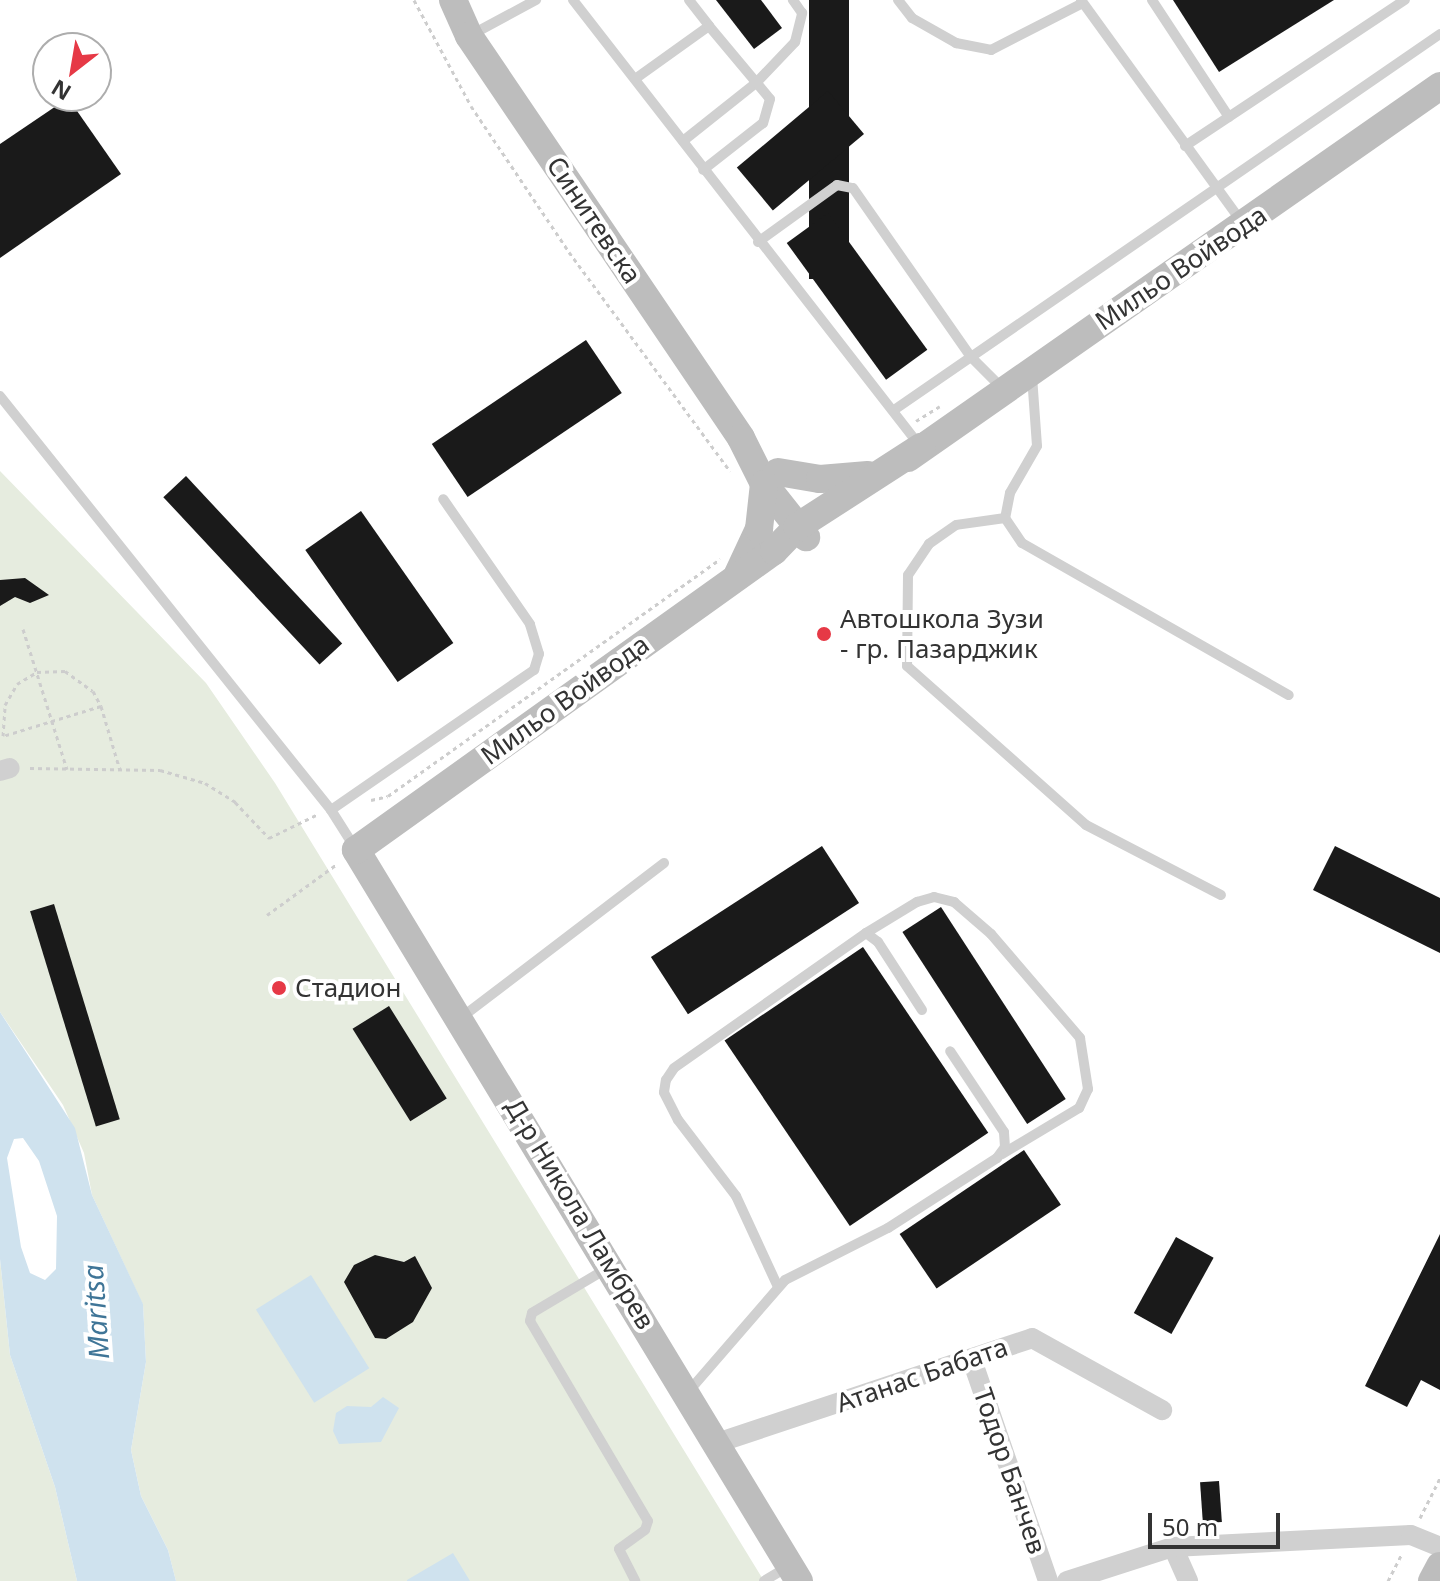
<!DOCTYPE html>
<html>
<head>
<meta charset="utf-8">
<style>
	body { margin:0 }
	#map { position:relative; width:1440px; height:1581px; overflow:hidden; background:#fff; font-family:"Noto Sans",sans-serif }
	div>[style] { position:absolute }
	.green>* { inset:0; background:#e6ecdf }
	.water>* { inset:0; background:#cfe2ee; transform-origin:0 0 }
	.building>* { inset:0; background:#1a1a1a; transform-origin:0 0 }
	.path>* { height:3px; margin-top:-1.5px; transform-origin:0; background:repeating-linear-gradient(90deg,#cdcdcd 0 4px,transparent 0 8px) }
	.lane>* { height:10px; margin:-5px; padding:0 5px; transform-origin:5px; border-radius:5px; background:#d0d0d0 }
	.street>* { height:20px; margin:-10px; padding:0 10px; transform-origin:10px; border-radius:10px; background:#d0d0d0 }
	.secondary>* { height:28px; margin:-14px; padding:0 14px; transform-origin:14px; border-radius:14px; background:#bdbdbd }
	.dots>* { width:22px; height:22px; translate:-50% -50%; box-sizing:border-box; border:4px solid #fff; border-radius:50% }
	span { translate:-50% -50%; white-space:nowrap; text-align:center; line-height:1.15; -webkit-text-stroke:8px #fff; paint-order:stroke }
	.street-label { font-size:26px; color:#333 }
	.poi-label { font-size:26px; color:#333 }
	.left { translate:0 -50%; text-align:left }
	.water-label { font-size:28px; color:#3f7597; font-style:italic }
	.north { position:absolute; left:32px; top:32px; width:80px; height:80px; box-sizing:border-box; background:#fff; border:2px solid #adadad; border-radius:50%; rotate:211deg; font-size:22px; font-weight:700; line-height:32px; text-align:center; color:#333 }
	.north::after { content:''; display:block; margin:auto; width:28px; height:36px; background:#e63946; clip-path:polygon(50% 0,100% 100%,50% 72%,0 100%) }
	.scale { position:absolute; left:1148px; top:1513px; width:132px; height:36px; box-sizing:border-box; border:4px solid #333; border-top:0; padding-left:10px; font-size:24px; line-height:28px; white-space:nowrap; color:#333; -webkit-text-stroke:6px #fff; paint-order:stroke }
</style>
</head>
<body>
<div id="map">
	<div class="green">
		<div style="clip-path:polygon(0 471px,206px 683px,275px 783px,764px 1581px,176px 1581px,168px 1550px,141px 1496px,131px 1450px,146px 1362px,143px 1305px,92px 1195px,84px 1153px,63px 1105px,0 1012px)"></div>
		<div style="clip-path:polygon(0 1259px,10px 1355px,55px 1487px,77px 1581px,0 1581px)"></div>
	</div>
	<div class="water">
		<div style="clip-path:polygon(evenodd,0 1012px,75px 1128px,92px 1195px,143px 1304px,146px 1362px,131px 1450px,141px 1496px,168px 1550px,176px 1581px,77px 1581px,55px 1487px,10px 1355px,0 1259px,0 1012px,23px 1138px,39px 1161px,57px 1216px,56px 1269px,45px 1280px,30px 1273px,21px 1247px,7px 1158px,14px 1139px,23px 1138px)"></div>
		<div style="left:311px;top:1275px;width:110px;height:65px;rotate:58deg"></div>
		<div style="clip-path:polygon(383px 1397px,399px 1408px,381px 1442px,339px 1444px,333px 1431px,336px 1413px,347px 1406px,371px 1407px)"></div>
		<div style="clip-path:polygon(453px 1553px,470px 1581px,407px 1581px,407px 1580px)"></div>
	</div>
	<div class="building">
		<div style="clip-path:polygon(716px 0,761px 0,782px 28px,754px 49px)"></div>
		<div style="left:809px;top:0;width:40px;height:279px"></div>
		<div style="clip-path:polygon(1173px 0,1334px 0,1219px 72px)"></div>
		<div style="left:828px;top:91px;width:56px;height:119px;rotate:50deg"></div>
		<div style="clip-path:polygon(68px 98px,121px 174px,0 258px,0 144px)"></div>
		<div style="left:828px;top:213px;width:169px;height:51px;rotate:54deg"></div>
		<div style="left:586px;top:340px;width:64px;height:186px;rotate:56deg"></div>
		<div style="left:186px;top:476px;width:229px;height:31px;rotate:47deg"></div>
		<div style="left:361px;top:511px;width:161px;height:68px;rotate:55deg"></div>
		<div style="clip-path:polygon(25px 578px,49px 595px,30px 603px,15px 597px,0 606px,0 580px)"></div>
		<div style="left:822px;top:846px;width:68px;height:204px;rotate:57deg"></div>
		<div style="clip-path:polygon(1335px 846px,1440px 898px,1440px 953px,1313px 890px)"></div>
		<div style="left:54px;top:904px;width:225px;height:25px;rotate:73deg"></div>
		<div style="left:941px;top:907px;width:229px;height:46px;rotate:57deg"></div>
		<div style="left:863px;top:947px;width:224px;height:167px;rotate:56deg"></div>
		<div style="left:389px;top:1006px;width:109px;height:43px;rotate:58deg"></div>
		<div style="left:1024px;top:1150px;width:66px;height:150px;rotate:56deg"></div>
		<div style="clip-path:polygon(1440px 1234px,1440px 1390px,1421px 1380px,1407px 1407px,1365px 1386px)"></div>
		<div style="left:1176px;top:1237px;width:43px;height:87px;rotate:29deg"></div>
		<div style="clip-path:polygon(375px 1255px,404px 1262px,415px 1256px,432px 1288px,413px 1322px,386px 1339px,375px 1338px,344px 1282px,354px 1265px)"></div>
		<div style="left:1219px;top:1481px;width:41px;height:19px;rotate:86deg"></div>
	</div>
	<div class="path">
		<div style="left:414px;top:0;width:120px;rotate:61.7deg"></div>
		<div style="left:471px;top:106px;width:176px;rotate:56.1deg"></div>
		<div style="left:569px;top:252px;width:272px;rotate:53.7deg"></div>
		<div style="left:916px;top:421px;width:28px;rotate:-32deg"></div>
		<div style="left:23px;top:629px;width:147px;rotate:72.6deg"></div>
		<div style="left:101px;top:706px;width:102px;rotate:163deg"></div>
		<div style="left:3px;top:736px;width:31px;rotate:-86deg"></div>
		<div style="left:5px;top:705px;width:24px;rotate:-60deg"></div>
		<div style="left:17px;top:684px;width:23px;rotate:-31deg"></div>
		<div style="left:37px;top:672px;width:28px;rotate:-2deg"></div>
		<div style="left:65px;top:671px;width:34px;rotate:36deg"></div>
		<div style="left:93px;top:691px;width:17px;rotate:62deg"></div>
		<div style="left:101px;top:706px;width:67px;rotate:73.5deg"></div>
		<div style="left:30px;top:768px;width:130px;rotate:0.9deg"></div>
		<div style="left:160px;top:770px;width:47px;rotate:16.1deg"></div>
		<div style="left:205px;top:783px;width:36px;rotate:32deg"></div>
		<div style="left:235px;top:802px;width:50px;rotate:46.6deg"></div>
		<div style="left:269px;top:838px;width:55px;rotate:-26.1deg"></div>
		<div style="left:371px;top:800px;width:17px;rotate:-13deg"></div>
		<div style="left:388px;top:796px;width:408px;rotate:-35.5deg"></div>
		<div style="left:267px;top:915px;width:87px;rotate:-36.1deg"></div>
		<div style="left:1420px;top:1518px;width:45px;rotate:-63.4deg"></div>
		<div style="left:1388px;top:1581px;width:31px;rotate:-63deg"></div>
	</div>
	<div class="lane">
		<div style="left:573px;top:0;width:565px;rotate:52.12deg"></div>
		<div style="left:689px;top:0;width:33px;rotate:52deg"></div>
		<div style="left:898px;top:0;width:23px;rotate:52deg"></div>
		<div style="left:912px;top:18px;width:51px;rotate:29.6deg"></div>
		<div style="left:956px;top:43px;width:36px;rotate:11deg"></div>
		<div style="left:991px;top:50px;width:103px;rotate:-27.1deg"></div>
		<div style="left:1081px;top:0;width:273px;rotate:54.1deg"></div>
		<div style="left:1152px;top:0;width:140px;rotate:56.7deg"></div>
		<div style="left:471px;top:35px;width:74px;rotate:-28.3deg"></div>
		<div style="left:635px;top:79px;width:91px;rotate:-35.6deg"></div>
		<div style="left:709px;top:26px;width:95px;rotate:50.1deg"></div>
		<div style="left:770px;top:99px;width:25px;rotate:106deg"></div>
		<div style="left:763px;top:123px;width:76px;rotate:141.9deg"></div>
		<div style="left:683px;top:141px;width:93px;rotate:-38.5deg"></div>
		<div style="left:756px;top:83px;width:57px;rotate:-46.4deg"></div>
		<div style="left:795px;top:42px;width:30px;rotate:-76deg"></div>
		<div style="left:802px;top:13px;width:16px;rotate:-125deg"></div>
		<div style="left:1185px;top:146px;width:264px;rotate:-33.6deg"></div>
		<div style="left:758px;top:242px;width:97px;rotate:-35.8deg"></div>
		<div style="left:837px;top:185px;width:16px;rotate:11deg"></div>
		<div style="left:853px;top:188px;width:206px;rotate:55.1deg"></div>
		<div style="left:971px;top:357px;width:44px;rotate:45deg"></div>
		<div style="left:1032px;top:376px;width:70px;rotate:85.9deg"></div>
		<div style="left:1037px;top:446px;width:54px;rotate:119.9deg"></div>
		<div style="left:1010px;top:493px;width:25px;rotate:101deg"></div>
		<div style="left:1005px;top:518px;width:30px;rotate:56deg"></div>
		<div style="left:1022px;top:543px;width:307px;rotate:29.7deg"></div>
		<div style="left:0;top:396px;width:530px;rotate:51.36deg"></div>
		<div style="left:331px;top:810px;width:45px;rotate:57.7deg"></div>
		<div style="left:894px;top:410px;width:663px;rotate:-34.55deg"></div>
		<div style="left:1005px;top:518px;width:49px;rotate:171.9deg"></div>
		<div style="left:956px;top:525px;width:33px;rotate:145deg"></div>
		<div style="left:929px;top:544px;width:37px;rotate:124deg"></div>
		<div style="left:908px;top:575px;width:91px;rotate:90.6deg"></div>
		<div style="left:907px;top:666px;width:239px;rotate:41.6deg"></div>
		<div style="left:1086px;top:825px;width:152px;rotate:27.4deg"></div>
		<div style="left:331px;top:810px;width:247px;rotate:-34.6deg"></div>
		<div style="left:534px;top:670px;width:17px;rotate:-73deg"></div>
		<div style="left:539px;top:654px;width:31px;rotate:-107deg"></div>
		<div style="left:530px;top:624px;width:152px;rotate:-124.8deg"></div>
		<div style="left:866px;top:933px;width:60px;rotate:-31.3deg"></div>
		<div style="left:917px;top:902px;width:18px;rotate:-16deg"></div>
		<div style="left:934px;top:897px;width:21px;rotate:14deg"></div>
		<div style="left:954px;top:902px;width:49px;rotate:40.9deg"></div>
		<div style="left:991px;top:934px;width:137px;rotate:49.4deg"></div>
		<div style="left:1080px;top:1038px;width:52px;rotate:81.1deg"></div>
		<div style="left:1088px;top:1089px;width:21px;rotate:115deg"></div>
		<div style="left:1079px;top:1108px;width:90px;rotate:149.1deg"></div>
		<div style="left:462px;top:1017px;width:254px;rotate:-37.3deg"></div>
		<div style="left:606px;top:1269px;width:86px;rotate:149.3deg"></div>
		<div style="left:532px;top:1313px;width:8px;rotate:104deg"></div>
		<div style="left:530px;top:1321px;width:232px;rotate:59.5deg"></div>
		<div style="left:648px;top:1521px;width:9px;rotate:108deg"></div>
		<div style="left:645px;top:1530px;width:32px;rotate:144deg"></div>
		<div style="left:619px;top:1549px;width:36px;rotate:63deg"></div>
		<div style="left:778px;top:1287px;width:100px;rotate:-114.8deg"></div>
		<div style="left:736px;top:1196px;width:96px;rotate:-127.3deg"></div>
		<div style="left:678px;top:1120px;width:31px;rotate:-117deg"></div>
		<div style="left:664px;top:1092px;width:12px;rotate:-81deg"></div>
		<div style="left:666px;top:1080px;width:14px;rotate:-56deg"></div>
		<div style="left:674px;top:1068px;width:235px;rotate:-35.1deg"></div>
		<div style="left:866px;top:933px;width:15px;rotate:37deg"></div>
		<div style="left:878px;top:942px;width:81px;rotate:57.1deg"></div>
		<div style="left:689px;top:1391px;width:147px;rotate:-49.1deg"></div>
		<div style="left:785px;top:1280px;width:115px;rotate:-26.8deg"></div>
		<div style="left:888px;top:1228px;width:130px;rotate:-32.7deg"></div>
		<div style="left:997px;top:1158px;width:14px;rotate:-54deg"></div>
		<div style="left:1005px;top:1147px;width:15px;rotate:-94deg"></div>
		<div style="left:1004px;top:1132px;width:97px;rotate:-123.7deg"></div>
		<div style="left:764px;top:1581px;width:27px;rotate:-31deg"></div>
	</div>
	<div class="street">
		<div style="left:0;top:771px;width:10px;rotate:-17deg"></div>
		<div style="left:972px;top:1360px;width:234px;rotate:71deg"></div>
		<div style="left:717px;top:1443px;width:332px;rotate:-18.4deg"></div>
		<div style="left:1032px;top:1338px;width:149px;rotate:29deg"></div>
		<div style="left:1173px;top:1547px;width:37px;rotate:66deg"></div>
		<div style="left:1067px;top:1581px;width:111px;rotate:-17.8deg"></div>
		<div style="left:1173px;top:1547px;width:238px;rotate:-2.9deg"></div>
		<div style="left:1411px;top:1535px;width:31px;rotate:22deg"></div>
	</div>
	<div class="secondary">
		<div style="left:453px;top:0;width:39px;rotate:66deg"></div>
		<div style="left:469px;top:36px;width:485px;rotate:55.9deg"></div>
		<div style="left:741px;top:438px;width:51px;rotate:63.4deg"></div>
		<div style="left:764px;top:484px;width:68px;rotate:51.6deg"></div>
		<div style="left:908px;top:458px;width:649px;rotate:-34.96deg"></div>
		<div style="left:778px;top:472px;width:43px;rotate:9.5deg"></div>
		<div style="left:820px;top:479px;width:48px;rotate:-4.8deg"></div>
		<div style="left:738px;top:574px;width:50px;rotate:-65deg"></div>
		<div style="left:759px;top:529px;width:45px;rotate:-83.7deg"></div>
		<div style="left:799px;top:1581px;width:855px;rotate:-121.22deg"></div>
		<div style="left:356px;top:850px;width:514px;rotate:-35.58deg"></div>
		<div style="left:774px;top:551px;width:33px;rotate:-46deg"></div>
		<div style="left:797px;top:527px;width:148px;rotate:-32.8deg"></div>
		<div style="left:1432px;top:1581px;width:17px;rotate:-62deg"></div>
	</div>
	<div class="dots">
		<div style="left:824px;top:634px;background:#e63946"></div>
		<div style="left:279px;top:988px;background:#e63946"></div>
	</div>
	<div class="street-label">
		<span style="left:594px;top:220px;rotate:56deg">Синитевска</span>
		<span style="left:1181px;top:268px;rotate:-34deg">Мильо Войвода</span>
		<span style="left:565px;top:700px;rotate:-36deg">Мильо Войвода</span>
		<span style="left:580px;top:1214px;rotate:59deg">Д-р Никола Ламбрев</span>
		<span style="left:922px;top:1375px;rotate:-19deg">Атанас Бабата</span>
		<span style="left:1010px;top:1471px;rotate:71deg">Тодор Банчев</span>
	</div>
	<div class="poi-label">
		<span class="left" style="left:840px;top:634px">Автошкола Зузи<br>- гр. Пазарджик</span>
		<span class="left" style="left:295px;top:988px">Стадион</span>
	</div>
	<div class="water-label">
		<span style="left:95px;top:1312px;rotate:-94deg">Maritsa</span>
	</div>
	<div class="north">N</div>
	<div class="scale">50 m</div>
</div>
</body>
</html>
